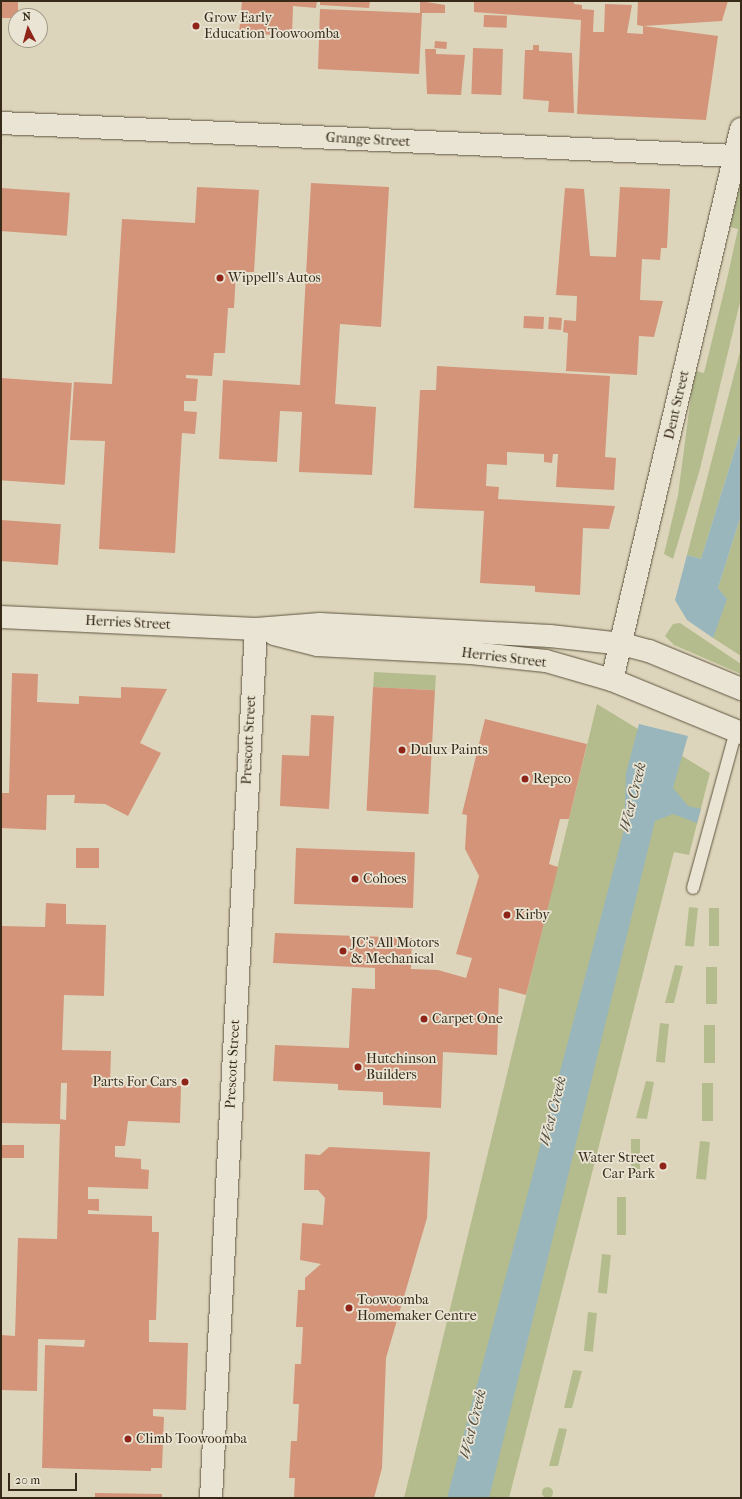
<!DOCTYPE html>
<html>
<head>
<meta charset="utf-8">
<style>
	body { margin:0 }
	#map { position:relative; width:742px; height:1499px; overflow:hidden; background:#ddd5bb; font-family:"IM FELL French Canon",serif }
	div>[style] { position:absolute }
	.green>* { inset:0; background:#b4bc8e; transform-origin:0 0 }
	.round { border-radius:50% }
	.water>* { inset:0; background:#98b6bc }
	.building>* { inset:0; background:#d39479; transform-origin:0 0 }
	.roads { filter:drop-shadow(0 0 1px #615541) drop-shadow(0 0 1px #615541) }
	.lane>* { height:12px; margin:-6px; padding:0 6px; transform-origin:6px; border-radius:6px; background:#e9e4d3 }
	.street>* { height:22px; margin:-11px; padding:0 11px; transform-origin:11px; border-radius:11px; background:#e9e4d3 }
	.secondary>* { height:22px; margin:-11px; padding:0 11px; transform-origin:11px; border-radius:11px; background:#e9e4d3 }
	.dots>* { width:11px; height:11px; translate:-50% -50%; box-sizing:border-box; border:2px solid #e9e4d3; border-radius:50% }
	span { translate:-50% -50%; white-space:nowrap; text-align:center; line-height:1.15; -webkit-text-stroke:3.5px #e9e4d3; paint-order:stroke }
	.poi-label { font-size:14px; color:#382a18 }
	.left { translate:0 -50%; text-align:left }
	.right { translate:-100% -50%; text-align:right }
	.street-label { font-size:14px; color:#382a18 }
	.water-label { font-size:15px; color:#504d41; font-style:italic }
	.frame { position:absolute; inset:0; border:2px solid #382a18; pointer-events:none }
	.north { position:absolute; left:8px; top:8px; width:40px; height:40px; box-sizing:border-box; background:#e9e4d3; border:1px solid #a29a88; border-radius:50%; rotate:354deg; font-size:11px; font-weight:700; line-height:16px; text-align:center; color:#382a18 }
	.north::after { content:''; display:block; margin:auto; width:14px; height:18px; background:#8f2418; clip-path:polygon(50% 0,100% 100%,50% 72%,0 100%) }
	.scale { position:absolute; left:8px; top:1473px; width:69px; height:18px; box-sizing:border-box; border:2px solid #382a18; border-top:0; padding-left:5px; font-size:12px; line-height:14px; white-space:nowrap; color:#382a18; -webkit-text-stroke:3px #e9e4d3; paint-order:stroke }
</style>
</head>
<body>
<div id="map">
	<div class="green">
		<div style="clip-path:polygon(741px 180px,741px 298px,700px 469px,673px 559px,664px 554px,678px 495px,692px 388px,696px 371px,704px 373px,727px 279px,738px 229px,730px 227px)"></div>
		<div style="clip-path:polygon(741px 348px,741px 430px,701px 559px,687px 555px)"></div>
		<div style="clip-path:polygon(741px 515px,741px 656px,713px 638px,722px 604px,718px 588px)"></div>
		<div style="clip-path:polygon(680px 623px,741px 664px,741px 674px,674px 645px,665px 636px,673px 624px)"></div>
		<div style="left:374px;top:672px;width:62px;height:15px;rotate:3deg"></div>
		<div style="clip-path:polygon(597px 704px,710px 773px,689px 855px,674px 852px,509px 1498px,404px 1498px)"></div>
		<div style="left:689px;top:907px;width:9px;height:39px;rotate:6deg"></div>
		<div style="left:709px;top:908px;width:10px;height:38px"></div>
		<div style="clip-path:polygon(675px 965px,683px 966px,674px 1003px,665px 1003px)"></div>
		<div style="left:706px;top:967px;width:11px;height:37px"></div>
		<div style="left:660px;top:1023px;width:9px;height:39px;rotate:6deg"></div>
		<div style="left:704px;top:1025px;width:11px;height:38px"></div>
		<div style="clip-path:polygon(646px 1081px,654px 1082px,647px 1119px,636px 1118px)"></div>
		<div style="left:702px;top:1083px;width:11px;height:38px"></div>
		<div style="left:631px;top:1139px;width:9px;height:38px"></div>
		<div style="left:700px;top:1141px;width:10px;height:38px;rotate:6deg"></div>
		<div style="left:617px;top:1197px;width:9px;height:38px"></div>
		<div style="left:602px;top:1254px;width:9px;height:39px;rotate:6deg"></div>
		<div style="left:588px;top:1312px;width:9px;height:39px;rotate:6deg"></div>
		<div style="clip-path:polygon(573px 1370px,582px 1371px,572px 1408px,564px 1408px)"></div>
		<div style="clip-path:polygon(559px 1428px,567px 1429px,558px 1466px,549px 1466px)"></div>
		<div class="round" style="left:541.5px;top:1486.5px;width:11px;height:11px"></div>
	</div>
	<div class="water">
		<div style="clip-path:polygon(741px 430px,741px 515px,718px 588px,727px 599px,713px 638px,687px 620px,675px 600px,687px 555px,701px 559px)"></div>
		<div style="clip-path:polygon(639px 724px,688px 736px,673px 788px,688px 806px,701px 809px,697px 823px,673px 814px,655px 821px,489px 1498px,447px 1498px,624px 830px,626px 773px)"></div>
	</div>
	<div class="building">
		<div style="left:1px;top:1px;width:17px;height:17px"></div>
		<div style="clip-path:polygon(242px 1px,317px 1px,316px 8px,293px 6px,292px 36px,239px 33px)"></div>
		<div style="clip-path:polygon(320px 1px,370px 1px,369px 8px,320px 5px)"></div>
		<div style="clip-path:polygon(420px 1px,445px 5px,445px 13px,422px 13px,419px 74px,318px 69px,320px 9px,420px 13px)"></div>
		<div style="clip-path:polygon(474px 1px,574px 1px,574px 4px,582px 5px,582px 9px,594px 10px,593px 32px,604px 32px,605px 4px,632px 5px,627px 33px,643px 34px,643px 26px,718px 36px,706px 120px,577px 114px,581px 20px,474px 12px)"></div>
		<div style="clip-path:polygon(638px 1px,728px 1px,722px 21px,643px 26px,637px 25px)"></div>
		<div style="left:484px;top:15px;width:23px;height:12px;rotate:2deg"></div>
		<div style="left:435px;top:41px;width:12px;height:7px;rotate:5deg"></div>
		<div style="clip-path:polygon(533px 45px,539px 45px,539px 51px,572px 53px,574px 113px,548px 112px,549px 101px,523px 99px,525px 50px,533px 50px)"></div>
		<div style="left:473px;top:48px;width:30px;height:46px;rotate:2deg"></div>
		<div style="clip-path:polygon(425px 49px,436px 49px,436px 54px,465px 55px,461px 95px,427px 94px)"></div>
		<div style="clip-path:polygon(311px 183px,389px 187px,381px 327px,340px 324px,335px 404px,376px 407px,372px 475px,299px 472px,302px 412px,280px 411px,277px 462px,219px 459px,223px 380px,300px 385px)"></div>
		<div style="clip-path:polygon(197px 187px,259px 190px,254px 272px,236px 272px,234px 308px,228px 308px,225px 353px,214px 353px,212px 376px,186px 375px,186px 378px,198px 379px,196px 401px,184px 401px,184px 411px,197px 412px,195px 434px,182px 433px,175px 553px,99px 549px,105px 441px,70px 440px,74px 382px,112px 384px,122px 219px,195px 223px)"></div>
		<div style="clip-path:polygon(620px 187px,670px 189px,667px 248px,661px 248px,660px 260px,642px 259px,640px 300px,663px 301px,654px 337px,639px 336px,637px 375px,566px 371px,568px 333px,563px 332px,564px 320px,576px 321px,577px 296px,556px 295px,565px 188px,584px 189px,590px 256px,616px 257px)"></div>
		<div style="left:1px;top:188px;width:69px;height:43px;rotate:4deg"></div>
		<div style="left:524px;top:316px;width:20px;height:12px;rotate:3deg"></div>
		<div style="left:549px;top:317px;width:13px;height:12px;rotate:4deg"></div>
		<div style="clip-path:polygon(437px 366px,610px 376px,605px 457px,616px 458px,614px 490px,556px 487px,558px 454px,553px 454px,552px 463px,544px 462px,544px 454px,507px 452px,507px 465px,487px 464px,486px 486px,499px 487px,498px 499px,615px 506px,609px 529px,583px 528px,580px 595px,535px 592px,535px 586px,480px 583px,484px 511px,414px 508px,420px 390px,436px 390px)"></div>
		<div style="left:1px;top:378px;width:71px;height:102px;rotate:4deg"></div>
		<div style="left:1px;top:520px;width:60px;height:41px;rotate:4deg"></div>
		<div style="clip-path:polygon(12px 673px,38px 674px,37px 702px,79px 704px,79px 696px,121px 698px,121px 687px,167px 689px,140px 743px,161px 753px,128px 816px,105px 804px,74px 803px,75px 795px,47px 795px,46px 830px,1px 828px,1px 793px,9px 793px)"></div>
		<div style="left:373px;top:687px;width:62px;height:124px;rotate:3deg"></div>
		<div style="clip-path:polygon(311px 715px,334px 716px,329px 809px,280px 806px,282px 755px,309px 756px)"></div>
		<div style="clip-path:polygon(485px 719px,587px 744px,569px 819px,560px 819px,549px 864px,558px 867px,526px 995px,499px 988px,497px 1055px,443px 1052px,441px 1108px,383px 1105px,383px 1092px,338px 1090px,338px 1084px,273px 1081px,275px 1045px,349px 1048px,352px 988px,375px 989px,375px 968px,273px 963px,275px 933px,412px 938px,411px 969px,438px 970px,466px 978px,472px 958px,456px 954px,479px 876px,465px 849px,467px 815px,462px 814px)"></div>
		<div style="left:76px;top:848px;width:23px;height:20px"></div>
		<div style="left:296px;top:848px;width:119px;height:56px;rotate:2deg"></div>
		<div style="clip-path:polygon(evenodd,46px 903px,66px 904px,66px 924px,106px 925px,104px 996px,64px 995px,62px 1050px,111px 1051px,110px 1084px,181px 1086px,180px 1123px,128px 1121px,125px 1146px,115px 1146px,115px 1157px,141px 1159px,141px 1169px,149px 1170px,148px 1189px,88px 1187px,88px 1199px,99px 1199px,99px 1211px,88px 1210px,88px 1214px,152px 1216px,152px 1232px,159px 1232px,156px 1320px,149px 1320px,149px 1342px,188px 1343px,186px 1410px,153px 1409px,153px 1416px,164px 1417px,162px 1468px,151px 1468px,151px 1471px,42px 1468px,45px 1345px,84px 1347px,85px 1340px,38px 1339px,37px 1391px,1px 1390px,1px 1335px,15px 1336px,18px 1238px,57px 1239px,60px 1124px,1px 1123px,1px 926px,45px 927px,46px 903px,61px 1083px,67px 1083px,66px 1120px,60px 1119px,61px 1083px)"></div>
		<div style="left:1px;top:1145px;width:23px;height:13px"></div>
		<div style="clip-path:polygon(329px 1147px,430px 1152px,427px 1218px,386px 1358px,382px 1468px,374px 1498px,294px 1498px,295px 1478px,289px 1478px,291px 1441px,297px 1441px,299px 1404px,293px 1404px,295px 1364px,301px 1364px,303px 1327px,296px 1327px,298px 1290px,305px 1290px,305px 1278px,321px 1264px,300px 1260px,302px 1223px,323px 1225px,325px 1198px,318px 1190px,304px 1190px,305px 1154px,320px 1155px)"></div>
		<div style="clip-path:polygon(95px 1493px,162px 1494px,162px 1498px,95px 1498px)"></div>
	</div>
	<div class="roads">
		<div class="lane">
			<div style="left:693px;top:888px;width:163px;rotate:-74.7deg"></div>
		</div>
		<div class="street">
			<div style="left:1px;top:123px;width:735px;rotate:2.57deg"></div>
			<div style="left:612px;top:680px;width:566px;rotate:-76.82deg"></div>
			<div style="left:211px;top:1498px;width:870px;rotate:-87.04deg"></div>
		</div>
		<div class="secondary">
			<div style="left:1px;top:617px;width:255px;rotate:2.7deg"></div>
			<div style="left:256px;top:629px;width:64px;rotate:-4.5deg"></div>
			<div style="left:320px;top:624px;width:230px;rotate:3deg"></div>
			<div style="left:550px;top:636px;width:72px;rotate:6.3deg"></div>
			<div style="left:622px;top:644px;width:28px;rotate:15deg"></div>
			<div style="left:649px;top:651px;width:100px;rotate:22.4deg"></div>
			<div style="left:274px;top:634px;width:44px;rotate:14.3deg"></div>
			<div style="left:317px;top:645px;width:154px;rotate:3deg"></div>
			<div style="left:471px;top:653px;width:75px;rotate:6.1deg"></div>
			<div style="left:546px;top:661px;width:69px;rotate:16.1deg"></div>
			<div style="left:612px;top:680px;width:139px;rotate:22.3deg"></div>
		</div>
	</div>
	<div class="dots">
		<div style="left:196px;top:26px;background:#8f2418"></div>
		<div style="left:220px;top:278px;background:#8f2418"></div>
		<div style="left:402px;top:750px;background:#8f2418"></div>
		<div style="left:525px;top:779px;background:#8f2418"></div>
		<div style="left:355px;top:879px;background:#8f2418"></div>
		<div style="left:507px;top:915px;background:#8f2418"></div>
		<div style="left:343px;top:951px;background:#8f2418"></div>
		<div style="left:424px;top:1019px;background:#8f2418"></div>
		<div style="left:358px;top:1067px;background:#8f2418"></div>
		<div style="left:185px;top:1082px;background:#8f2418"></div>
		<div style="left:663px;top:1166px;background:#8f2418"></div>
		<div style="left:349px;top:1308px;background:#8f2418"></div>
		<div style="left:128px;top:1439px;background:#8f2418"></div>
	</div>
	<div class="poi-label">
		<span class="left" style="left:204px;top:26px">Grow Early<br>Education Toowoomba</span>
		<span class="left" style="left:228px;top:278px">Wippell's Autos</span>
		<span class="left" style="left:410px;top:750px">Dulux Paints</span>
		<span class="left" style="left:533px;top:779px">Repco</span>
		<span class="left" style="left:363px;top:879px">Cohoes</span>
		<span class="left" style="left:515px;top:915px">Kirby</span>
		<span class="left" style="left:351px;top:951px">JC's All Motors<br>&amp; Mechanical</span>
		<span class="left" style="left:432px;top:1019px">Carpet One</span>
		<span class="left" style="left:366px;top:1067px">Hutchinson<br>Builders</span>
		<span class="right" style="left:177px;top:1082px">Parts For Cars</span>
		<span class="right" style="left:655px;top:1166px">Water Street<br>Car Park</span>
		<span class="left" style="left:357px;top:1308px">Toowoomba<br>Homemaker Centre</span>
		<span class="left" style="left:136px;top:1439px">Climb Toowoomba</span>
	</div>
	<div class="street-label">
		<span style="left:368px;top:140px;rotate:3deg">Grange Street</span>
		<span style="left:677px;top:405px;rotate:-77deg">Dent Street</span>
		<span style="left:128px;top:623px;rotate:3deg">Herries Street</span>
		<span style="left:504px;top:658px;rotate:7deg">Herries Street</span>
		<span style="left:249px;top:740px;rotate:-87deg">Prescott Street</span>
		<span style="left:233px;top:1064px;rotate:-87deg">Prescott Street</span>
	</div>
	<div class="water-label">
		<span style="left:633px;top:797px;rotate:-76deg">West Creek</span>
		<span style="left:553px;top:1111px;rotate:-76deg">West Creek</span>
		<span style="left:473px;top:1424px;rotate:-76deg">West Creek</span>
	</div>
	<div class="frame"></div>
	<div class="north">N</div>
	<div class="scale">20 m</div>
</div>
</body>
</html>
